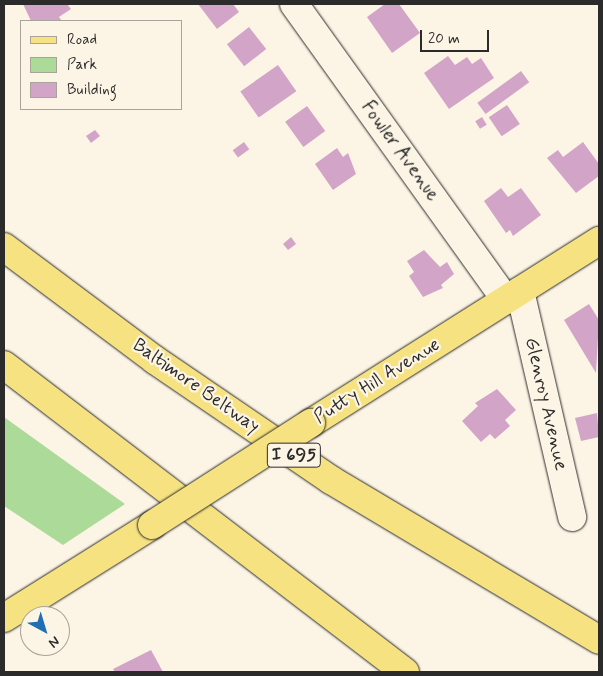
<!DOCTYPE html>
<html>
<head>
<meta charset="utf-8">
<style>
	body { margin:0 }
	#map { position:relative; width:603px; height:676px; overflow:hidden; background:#fcf5e5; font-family:Mynerve,sans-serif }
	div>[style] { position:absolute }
	.green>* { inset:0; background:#acda99 }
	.building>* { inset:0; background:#d2a5c8; transform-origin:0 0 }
	.roads { filter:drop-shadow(0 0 1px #2b2b2b) drop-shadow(0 0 1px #2b2b2b) }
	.minor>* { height:28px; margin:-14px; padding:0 14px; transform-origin:14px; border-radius:14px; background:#fcf5e5 }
	.major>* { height:28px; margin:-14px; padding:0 14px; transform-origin:14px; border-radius:14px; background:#f7e281 }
	.highway>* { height:28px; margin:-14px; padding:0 14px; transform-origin:14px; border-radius:14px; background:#f7e281 }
	.bridges { filter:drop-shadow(0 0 1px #2b2b2b) drop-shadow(0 0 1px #2b2b2b) }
	.major-bridge>* { height:28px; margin:-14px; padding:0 14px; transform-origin:14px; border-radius:14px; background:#f7e281 }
	span { translate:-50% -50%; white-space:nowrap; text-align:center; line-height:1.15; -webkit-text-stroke:4.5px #fcf5e5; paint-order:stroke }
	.shield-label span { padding:1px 4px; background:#fcf5e5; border:1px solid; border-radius:4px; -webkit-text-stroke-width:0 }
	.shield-label { font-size:18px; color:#2b2b2b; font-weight:700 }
	.street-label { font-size:19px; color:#2b2b2b }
	.frame { position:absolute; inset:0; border:5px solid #2b2b2b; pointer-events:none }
	.legend { position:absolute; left:20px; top:20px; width:162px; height:90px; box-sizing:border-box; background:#fcf5e5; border:1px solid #a8a49b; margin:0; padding:6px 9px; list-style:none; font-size:15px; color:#2b2b2b }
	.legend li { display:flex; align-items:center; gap:10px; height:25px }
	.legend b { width:25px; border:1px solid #a8a49b }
	.north { position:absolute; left:20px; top:606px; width:50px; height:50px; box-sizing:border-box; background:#fcf5e5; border:1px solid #a8a49b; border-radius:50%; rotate:141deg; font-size:14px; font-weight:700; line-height:20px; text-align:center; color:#2b2b2b }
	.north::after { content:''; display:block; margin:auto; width:18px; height:22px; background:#1f6fb2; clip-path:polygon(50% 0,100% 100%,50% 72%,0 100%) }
	.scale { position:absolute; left:420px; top:30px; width:69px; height:22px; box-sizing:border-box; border:2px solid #2b2b2b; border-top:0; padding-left:6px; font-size:15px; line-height:18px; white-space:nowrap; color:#2b2b2b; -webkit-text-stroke:4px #fcf5e5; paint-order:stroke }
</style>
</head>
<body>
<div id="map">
	<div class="green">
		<div style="clip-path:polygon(4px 417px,125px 504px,63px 545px,4px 506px)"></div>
	</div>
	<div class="building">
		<div style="clip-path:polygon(23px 4px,67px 4px,71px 9px,59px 17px,62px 21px,31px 21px)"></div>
		<div style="clip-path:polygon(198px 4px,233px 4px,239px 12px,217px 29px)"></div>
		<div style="clip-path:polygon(385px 4px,399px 4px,420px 33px,392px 53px,367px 17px)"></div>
		<div style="left:249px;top:27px;width:28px;height:28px;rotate:52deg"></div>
		<div style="clip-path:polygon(448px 56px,455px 65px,467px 57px,472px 64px,481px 58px,494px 78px,449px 109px,424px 73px)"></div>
		<div style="left:278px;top:65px;width:32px;height:46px;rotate:55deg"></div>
		<div style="left:521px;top:71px;width:14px;height:54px;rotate:54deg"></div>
		<div style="left:507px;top:105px;width:23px;height:22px;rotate:56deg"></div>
		<div style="left:307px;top:106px;width:31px;height:27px;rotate:54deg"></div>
		<div style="left:482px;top:117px;width:9px;height:8px;rotate:58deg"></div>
		<div style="clip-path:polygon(95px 130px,100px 136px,91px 143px,86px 136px)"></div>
		<div style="left:244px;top:142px;width:9px;height:14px;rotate:54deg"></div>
		<div style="clip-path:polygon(583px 142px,599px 164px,599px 176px,576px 193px,547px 158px,558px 150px,563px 157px)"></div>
		<div style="clip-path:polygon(337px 148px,343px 157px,348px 153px,356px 174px,333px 190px,315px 164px)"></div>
		<div style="clip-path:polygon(501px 188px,508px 197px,521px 188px,541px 215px,513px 236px,510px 230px,506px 233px,484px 201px)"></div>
		<div style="clip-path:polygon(291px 237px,296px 244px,288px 250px,283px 244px)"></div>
		<div style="clip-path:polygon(424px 250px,440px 267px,447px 262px,454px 274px,441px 285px,443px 288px,423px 297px,409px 276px,414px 272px,407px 261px)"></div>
		<div style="clip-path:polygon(589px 304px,599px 320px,596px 373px,564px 320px)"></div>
		<div style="clip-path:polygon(497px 389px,516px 410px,505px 420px,510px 426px,495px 439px,490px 434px,481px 442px,462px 421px,478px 406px,475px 403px)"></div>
		<div style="clip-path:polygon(597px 413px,599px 437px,581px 441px,575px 418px)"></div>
		<div style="clip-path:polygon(151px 650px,163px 672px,115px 672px,113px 669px)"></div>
	</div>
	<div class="roads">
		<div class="minor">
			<div style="left:294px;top:4px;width:364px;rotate:54.4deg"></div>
			<div style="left:520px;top:291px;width:232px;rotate:77deg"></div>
		</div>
		<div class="major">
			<div style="left:311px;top:423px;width:341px;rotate:-32.3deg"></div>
			<div style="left:4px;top:618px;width:175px;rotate:-32.1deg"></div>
		</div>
		<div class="highway">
			<div style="left:4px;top:247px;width:189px;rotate:36.8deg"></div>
			<div style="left:155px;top:360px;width:213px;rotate:34.3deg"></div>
			<div style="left:331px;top:480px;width:312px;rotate:30.8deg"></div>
			<div style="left:4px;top:365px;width:505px;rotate:37.44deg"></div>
		</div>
	</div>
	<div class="bridges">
		<div class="major-bridge">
			<div style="left:152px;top:525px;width:189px;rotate:-32.7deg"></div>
		</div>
	</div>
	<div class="shield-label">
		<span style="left:294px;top:455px">I 695</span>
	</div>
	<div class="street-label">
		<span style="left:400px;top:151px;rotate:54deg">Fowler Avenue</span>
		<span style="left:377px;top:381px;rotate:-32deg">Putty Hill Avenue</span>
		<span style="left:196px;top:386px;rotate:35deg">Baltimore Beltway</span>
		<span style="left:546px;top:404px;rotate:77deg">Glenroy Avenue</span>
	</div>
	<div class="frame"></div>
	<ul class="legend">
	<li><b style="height:6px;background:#f7e281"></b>Road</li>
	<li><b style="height:14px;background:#acda99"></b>Park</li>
	<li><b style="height:14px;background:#d2a5c8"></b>Building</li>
	</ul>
	<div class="north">N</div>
	<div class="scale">20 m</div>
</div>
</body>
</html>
